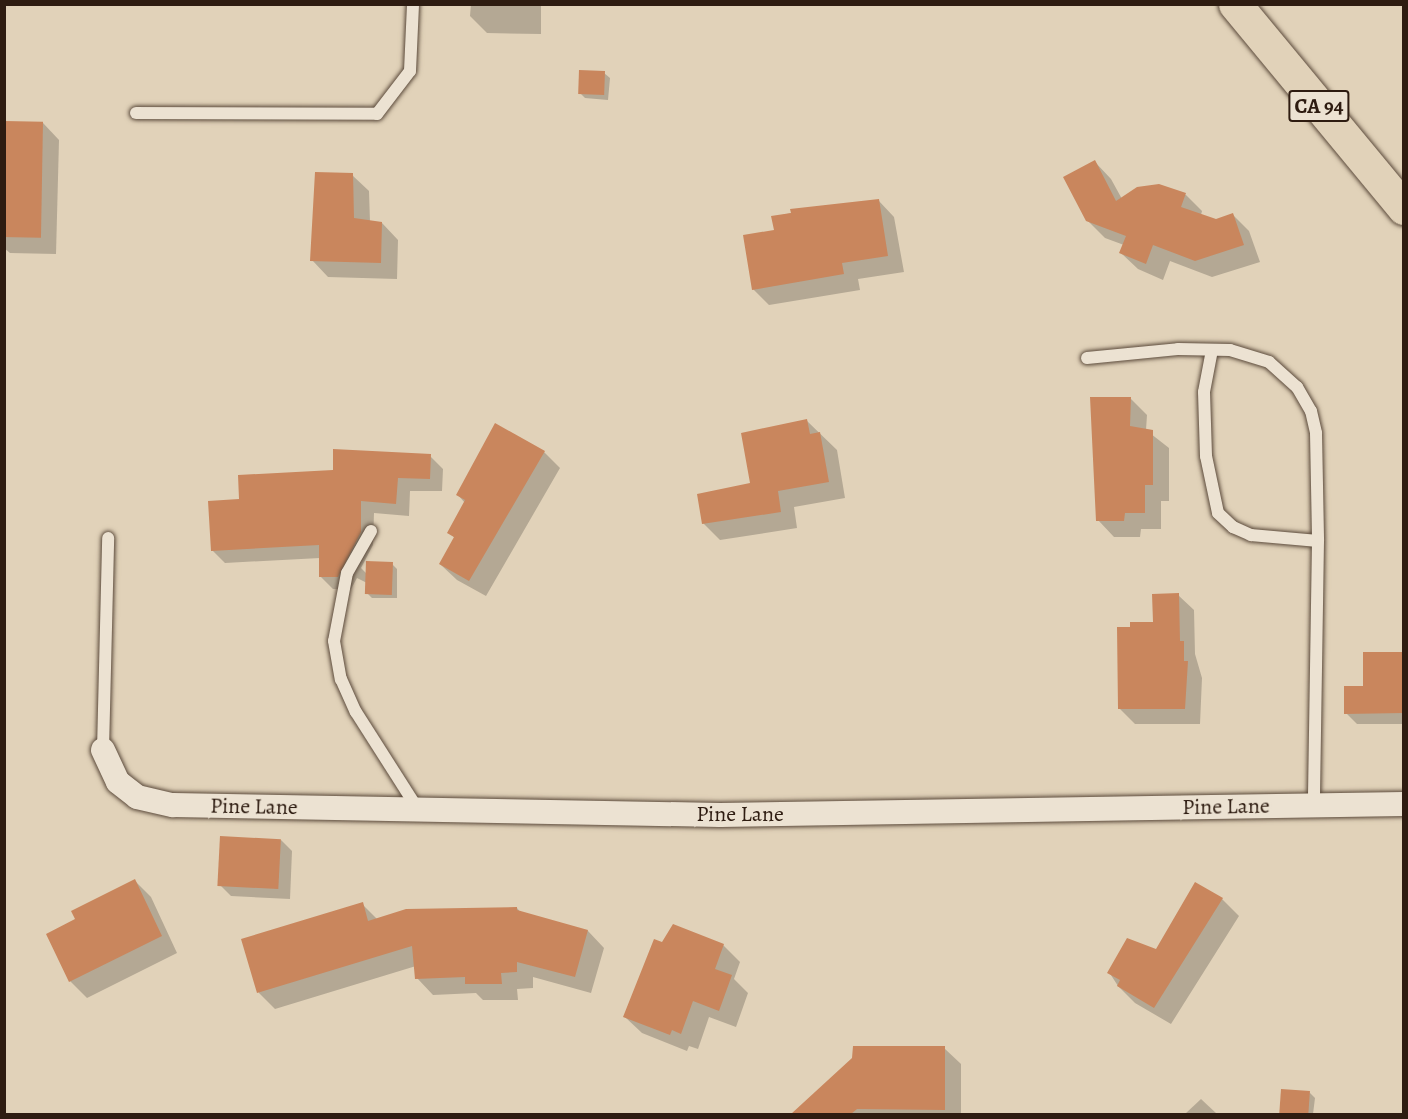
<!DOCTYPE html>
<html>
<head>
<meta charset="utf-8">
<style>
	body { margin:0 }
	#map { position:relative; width:1408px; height:1119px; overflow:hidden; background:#e1d2b9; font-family:Alegreya,serif }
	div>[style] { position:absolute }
	.shadow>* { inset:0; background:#0003 }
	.building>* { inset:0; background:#c9865d; transform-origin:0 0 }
	.roads { filter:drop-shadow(0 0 2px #5b4a3b) drop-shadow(0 0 2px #5b4a3b) }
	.lane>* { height:12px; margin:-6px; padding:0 6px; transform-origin:6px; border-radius:6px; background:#ece2d2 }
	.street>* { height:24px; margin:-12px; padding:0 12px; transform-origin:12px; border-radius:12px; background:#ece2d2 }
	.highway>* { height:33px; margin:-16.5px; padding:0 16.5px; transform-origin:16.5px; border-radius:16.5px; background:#e1d2b9 }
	span { translate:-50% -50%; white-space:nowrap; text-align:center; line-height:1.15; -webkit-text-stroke:4.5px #ece2d2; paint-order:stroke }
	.shield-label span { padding:2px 4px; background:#ece2d2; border:2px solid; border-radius:4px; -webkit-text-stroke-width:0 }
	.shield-label { font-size:21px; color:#2e1c11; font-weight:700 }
	.street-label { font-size:22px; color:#2e1c11 }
	.frame { position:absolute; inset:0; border:6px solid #2e1c11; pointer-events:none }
</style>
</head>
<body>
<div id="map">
	<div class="shadow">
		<div style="clip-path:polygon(471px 4px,541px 4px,541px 34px,487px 33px,470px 16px)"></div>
		<div style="clip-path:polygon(604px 73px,610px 78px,608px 100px,585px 98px,580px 93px)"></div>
		<div style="clip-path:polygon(4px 122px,43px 123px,59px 140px,56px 254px,10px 253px,4px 248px)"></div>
		<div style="clip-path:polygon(1095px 162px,1111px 179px,1122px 199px,1159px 185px,1186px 195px,1202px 211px,1201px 215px,1216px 220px,1232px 214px,1249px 231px,1260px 262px,1212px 277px,1170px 261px,1163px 280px,1138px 269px,1121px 253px,1124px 245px,1105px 238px,1087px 220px)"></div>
		<div style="clip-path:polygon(352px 175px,369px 191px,370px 222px,382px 223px,398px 240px,397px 279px,328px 277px,312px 260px)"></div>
		<div style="clip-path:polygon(878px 200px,894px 217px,904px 272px,858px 279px,860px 290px,769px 305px,753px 289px,775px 231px,773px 217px,828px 205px,832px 208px)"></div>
		<div style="clip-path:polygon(1130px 398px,1147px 415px,1146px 430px,1169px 448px,1169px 501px,1161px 501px,1161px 529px,1141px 529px,1140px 537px,1114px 537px,1098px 520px)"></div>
		<div style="clip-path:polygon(807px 421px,837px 450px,845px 498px,794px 507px,797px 528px,720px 540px,703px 523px,752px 484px)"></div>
		<div style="clip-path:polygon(544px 452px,560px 468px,486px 596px,457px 580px,440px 564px,455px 538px,449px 533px,465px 503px,458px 495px)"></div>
		<div style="clip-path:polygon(430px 456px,443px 469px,442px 491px,410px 491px,409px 516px,374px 513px,373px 545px,361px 568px,367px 574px,392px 564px,397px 569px,397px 598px,372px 598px,367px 593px,367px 583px,357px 578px,351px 589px,333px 589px,320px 576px,320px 558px,225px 563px,212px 550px,241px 500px,334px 472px)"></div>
		<div style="clip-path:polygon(1178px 595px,1194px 610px,1195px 654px,1202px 678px,1200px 724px,1135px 724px,1119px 708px,1131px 628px,1155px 623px)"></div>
		<div style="clip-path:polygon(1404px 653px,1404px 724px,1357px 724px,1346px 713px,1365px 687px)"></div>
		<div style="clip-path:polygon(281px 840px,292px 851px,290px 899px,231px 896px,220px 885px)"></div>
		<div style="clip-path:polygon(134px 880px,151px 897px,177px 953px,87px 998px,70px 981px,48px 934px,76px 920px)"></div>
		<div style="clip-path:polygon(1222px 899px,1239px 916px,1171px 1024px,1135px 1003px,1118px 986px,1109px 972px,1156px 951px)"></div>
		<div style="clip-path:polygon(362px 904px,378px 920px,517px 908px,521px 913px,588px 931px,604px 948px,591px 993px,533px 977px,533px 988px,517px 989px,518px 1000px,483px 1000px,476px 993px,433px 995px,417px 978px,416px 966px,275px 1009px,259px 993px,242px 940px)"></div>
		<div style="clip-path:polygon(663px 943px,723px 945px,740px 962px,734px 979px,748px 993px,736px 1027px,709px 1017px,698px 1049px,689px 1046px,687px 1051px,642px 1033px,625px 1017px)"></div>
		<div style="clip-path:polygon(944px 1048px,961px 1064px,961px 1114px,814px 1114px,804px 1104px)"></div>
		<div style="clip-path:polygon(1282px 1091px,1309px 1092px,1315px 1098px,1313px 1114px,1281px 1114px)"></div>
		<div style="clip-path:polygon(1201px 1099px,1217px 1114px,1185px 1114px)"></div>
	</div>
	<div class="building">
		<div style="left:579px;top:70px;width:26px;height:24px;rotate:2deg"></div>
		<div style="left:4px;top:121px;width:39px;height:116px;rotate:1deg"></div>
		<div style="clip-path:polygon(1095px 160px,1116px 201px,1137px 187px,1159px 184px,1186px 193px,1181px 207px,1216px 219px,1233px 213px,1244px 245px,1195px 261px,1153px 245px,1146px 264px,1119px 253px,1126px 236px,1086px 221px,1063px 177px)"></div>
		<div style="clip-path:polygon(315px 172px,353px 173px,354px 218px,382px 222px,381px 263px,310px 261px)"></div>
		<div style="clip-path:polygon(879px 199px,888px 256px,842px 263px,844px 274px,752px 290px,743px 235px,774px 230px,771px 216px,791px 213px,790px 209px)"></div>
		<div style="clip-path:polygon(1090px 397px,1131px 397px,1130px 426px,1153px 430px,1153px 485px,1145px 485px,1145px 513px,1125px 513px,1124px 521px,1096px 521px)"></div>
		<div style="clip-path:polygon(807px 419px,810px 434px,820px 432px,829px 482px,778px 491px,781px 512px,702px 524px,697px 494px,750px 483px,741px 433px)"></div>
		<div style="clip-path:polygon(495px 423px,545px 451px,469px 581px,439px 564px,454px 537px,447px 533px,465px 500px,456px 495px)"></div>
		<div style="clip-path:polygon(333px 449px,431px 454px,430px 479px,398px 478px,396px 504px,361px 501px,361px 532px,338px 577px,319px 577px,319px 545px,211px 551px,208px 501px,239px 499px,238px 475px,333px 470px)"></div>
		<div style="left:366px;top:561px;width:27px;height:33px;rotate:2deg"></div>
		<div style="clip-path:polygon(1179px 593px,1180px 641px,1184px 641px,1184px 661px,1188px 661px,1185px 709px,1118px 709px,1117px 627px,1130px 627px,1130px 622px,1153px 622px,1152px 594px)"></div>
		<div style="clip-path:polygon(1363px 652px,1404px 652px,1404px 713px,1344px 714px,1344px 686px,1363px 686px)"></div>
		<div style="left:220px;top:836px;width:61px;height:50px;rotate:3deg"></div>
		<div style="clip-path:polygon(135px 879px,162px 936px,69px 982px,46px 934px,75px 919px,71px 911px)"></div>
		<div style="clip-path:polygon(1195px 882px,1223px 898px,1154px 1008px,1117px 986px,1120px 980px,1107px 973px,1127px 938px,1156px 949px)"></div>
		<div style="clip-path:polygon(363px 902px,368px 921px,406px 909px,517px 907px,517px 910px,588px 930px,575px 977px,517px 962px,517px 972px,501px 973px,502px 984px,465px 984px,465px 977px,415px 979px,412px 946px,257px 993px,241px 939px)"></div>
		<div style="clip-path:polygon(673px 924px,724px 944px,715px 969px,732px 975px,719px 1011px,693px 1001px,681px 1034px,672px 1030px,670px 1035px,623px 1017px,654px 939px,662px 942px)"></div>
		<div style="clip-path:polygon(853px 1046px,945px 1046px,945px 1110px,857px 1109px,851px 1114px,791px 1114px,852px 1058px)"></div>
		<div style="left:1281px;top:1089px;width:29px;height:25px;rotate:4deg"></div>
	</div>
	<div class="roads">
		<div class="lane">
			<div style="left:136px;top:113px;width:241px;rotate:0.2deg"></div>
			<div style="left:377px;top:114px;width:54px;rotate:-52.5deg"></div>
			<div style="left:410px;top:71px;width:67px;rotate:-87.4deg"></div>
			<div style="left:1212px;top:350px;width:43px;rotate:100.8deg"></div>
			<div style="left:1204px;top:392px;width:64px;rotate:88.2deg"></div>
			<div style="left:1206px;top:456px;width:58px;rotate:78.1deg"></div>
			<div style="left:1218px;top:513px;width:21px;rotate:43deg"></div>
			<div style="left:1233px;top:527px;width:20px;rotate:24deg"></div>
			<div style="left:1251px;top:535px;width:67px;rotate:5.1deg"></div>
			<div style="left:1087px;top:358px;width:91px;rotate:-5.6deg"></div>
			<div style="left:1178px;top:349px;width:52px;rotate:1.1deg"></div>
			<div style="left:1230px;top:350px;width:41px;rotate:17.1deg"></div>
			<div style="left:1269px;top:362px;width:38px;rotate:42deg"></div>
			<div style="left:1297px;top:387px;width:28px;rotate:60deg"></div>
			<div style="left:1311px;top:411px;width:23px;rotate:77deg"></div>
			<div style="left:1316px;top:433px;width:108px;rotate:88.9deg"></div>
			<div style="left:1318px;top:541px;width:264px;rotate:90.9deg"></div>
			<div style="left:371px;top:531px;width:48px;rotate:119.7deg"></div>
			<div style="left:347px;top:573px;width:69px;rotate:100.8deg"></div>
			<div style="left:334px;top:641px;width:39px;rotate:80deg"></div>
			<div style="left:341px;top:679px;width:36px;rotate:66deg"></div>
			<div style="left:356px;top:712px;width:117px;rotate:57.5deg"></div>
			<div style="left:103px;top:750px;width:212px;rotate:-88.6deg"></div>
		</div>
		<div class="street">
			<div style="left:103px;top:750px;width:35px;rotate:65deg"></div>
			<div style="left:118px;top:782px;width:24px;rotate:38deg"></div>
			<div style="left:137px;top:797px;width:37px;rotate:13deg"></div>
			<div style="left:173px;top:805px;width:547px;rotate:1.05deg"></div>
			<div style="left:720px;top:815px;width:684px;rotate:-0.92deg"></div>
		</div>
		<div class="highway">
			<div style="left:1235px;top:4px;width:265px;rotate:50.4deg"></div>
		</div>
	</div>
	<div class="shield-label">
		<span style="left:1319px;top:106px">CA 94</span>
	</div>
	<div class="street-label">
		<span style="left:254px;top:807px;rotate:1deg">Pine Lane</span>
		<span style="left:1226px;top:807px;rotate:-1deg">Pine Lane</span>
		<span style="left:740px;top:815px">Pine Lane</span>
	</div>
	<div class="frame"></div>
</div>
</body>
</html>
